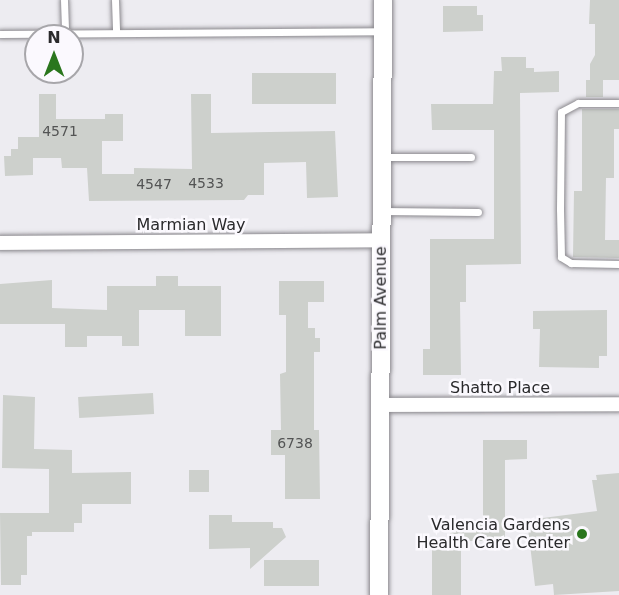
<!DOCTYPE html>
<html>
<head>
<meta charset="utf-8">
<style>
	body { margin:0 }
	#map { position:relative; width:619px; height:595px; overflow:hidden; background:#edecf1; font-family:"DejaVu Sans",sans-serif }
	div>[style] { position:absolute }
	.building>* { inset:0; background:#cdd0cc; transform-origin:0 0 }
	.roads { filter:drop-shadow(0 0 2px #8a888d) drop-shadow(0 0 2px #8a888d) }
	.service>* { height:7px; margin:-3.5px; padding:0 3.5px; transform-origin:3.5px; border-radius:3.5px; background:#fff }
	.minor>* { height:14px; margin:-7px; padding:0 7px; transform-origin:7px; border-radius:7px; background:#fff }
	.tertiary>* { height:18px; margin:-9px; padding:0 9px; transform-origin:9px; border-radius:9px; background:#fff }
	.dots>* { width:16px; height:16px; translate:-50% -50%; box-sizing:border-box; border:3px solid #fbf9fe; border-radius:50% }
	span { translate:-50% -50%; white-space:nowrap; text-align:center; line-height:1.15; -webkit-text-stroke:5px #fbf9fe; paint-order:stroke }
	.number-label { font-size:14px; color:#535454 }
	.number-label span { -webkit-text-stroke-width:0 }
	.street-label { font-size:16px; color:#2a2a2c }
	.poi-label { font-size:16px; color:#2a2a2c }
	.right { translate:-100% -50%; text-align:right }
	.north { position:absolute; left:24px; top:24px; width:60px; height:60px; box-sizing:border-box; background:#fbf9fe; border:2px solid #a7a6aa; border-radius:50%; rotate:0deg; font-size:16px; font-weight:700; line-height:24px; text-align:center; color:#2a2a2c }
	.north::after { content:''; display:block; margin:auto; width:21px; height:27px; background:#2a761d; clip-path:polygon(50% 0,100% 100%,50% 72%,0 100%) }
</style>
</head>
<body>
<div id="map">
	<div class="building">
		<div style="clip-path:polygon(590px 0,619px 0,619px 80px,603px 80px,603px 97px,586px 97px,586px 80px,590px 80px,590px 64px,595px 55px,595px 24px,589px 24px)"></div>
		<div style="clip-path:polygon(443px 6px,477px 6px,477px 15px,483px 15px,483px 31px,443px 32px)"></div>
		<div style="clip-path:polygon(501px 57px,526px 57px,526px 68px,534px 68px,534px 72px,559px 71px,559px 92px,520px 93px,521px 264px,466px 265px,466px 302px,460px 302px,461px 375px,423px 375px,423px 349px,430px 349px,430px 239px,494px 239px,494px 130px,432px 130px,431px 104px,493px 104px,494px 71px,502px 71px)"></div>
		<div style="left:252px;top:73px;width:84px;height:31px"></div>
		<div style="clip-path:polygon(39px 94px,56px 94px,56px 119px,105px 119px,105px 114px,123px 114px,123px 141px,102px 141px,102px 174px,134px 174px,134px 168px,192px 169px,191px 94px,211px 94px,211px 133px,335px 131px,338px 197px,307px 198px,306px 162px,264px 163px,264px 195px,248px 195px,244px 200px,89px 201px,87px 168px,62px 168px,61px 158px,33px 158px,33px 175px,5px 176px,4px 156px,11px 156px,11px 149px,18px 149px,18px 137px,39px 137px)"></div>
		<div style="clip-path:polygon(582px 109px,619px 109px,619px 129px,614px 129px,614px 178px,606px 178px,605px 240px,619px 240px,619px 258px,573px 257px,574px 191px,582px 191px)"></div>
		<div style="clip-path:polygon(156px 276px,178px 276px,178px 286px,221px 286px,221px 336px,185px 336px,185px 310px,139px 310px,139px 346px,122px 346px,122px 336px,87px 336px,87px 347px,65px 347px,65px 324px,0 324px,0 284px,52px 280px,52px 308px,107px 310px,107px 286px,156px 286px)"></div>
		<div style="clip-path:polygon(279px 281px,324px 281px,324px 302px,308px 302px,308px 328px,315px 328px,315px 338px,320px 338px,320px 352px,314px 352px,314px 430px,319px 430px,320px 499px,285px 499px,285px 455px,271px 455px,271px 430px,281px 430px,280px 374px,286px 372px,286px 315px,279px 315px)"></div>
		<div style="clip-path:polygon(607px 310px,607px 356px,599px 356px,599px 368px,539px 367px,540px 329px,533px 329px,533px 311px)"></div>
		<div style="left:153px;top:393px;width:21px;height:75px;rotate:87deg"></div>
		<div style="clip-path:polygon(3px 395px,35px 397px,34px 449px,72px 450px,72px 473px,131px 472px,131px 504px,82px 504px,82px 523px,74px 523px,74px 532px,32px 532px,32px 536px,27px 536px,27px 575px,21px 575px,21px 585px,1px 585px,0 513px,49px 513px,49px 469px,2px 468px)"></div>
		<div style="clip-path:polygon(483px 440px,527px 440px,527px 459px,505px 460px,505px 541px,450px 541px,450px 520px,483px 520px)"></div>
		<div style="left:189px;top:470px;width:20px;height:22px"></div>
		<div style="clip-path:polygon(619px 473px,619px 591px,554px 595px,553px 584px,535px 586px,527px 520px,597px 511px,592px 480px,597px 480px,596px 475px)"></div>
		<div style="clip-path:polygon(209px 515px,232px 515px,232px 522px,273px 522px,273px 528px,282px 528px,286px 537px,250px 569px,250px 548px,209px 549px)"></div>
		<div style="left:432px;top:548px;width:29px;height:47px"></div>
		<div style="left:264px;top:560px;width:55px;height:26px"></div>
	</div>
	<div class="roads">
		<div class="service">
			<div style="left:64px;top:0;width:33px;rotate:88deg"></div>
			<div style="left:115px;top:0;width:33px;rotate:88deg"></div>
			<div style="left:0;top:34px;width:382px;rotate:-0.4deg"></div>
			<div style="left:619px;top:103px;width:41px;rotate:180deg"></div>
			<div style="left:578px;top:103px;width:19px;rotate:152deg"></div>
			<div style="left:561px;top:112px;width:97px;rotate:90.6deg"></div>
			<div style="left:560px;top:209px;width:48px;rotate:88.8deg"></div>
			<div style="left:561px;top:257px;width:12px;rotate:31deg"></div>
			<div style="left:571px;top:263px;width:48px;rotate:1.2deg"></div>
			<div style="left:382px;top:157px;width:89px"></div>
			<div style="left:382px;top:211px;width:96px;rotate:0.6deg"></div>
		</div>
		<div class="minor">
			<div style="left:0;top:243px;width:382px;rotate:-0.4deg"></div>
			<div style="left:380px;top:405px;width:239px;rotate:-0.2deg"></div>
		</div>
		<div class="tertiary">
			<div style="left:379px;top:595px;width:595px;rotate:-89.61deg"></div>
		</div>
	</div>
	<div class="dots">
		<div style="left:582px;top:534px;background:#2a761d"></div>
	</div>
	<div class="number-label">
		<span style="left:60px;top:131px">4571</span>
		<span style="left:206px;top:183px">4533</span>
		<span style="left:154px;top:184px">4547</span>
		<span style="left:295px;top:443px">6738</span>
	</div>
	<div class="street-label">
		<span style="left:191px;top:225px">Marmian Way</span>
		<span style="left:381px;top:298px;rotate:-90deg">Palm Avenue</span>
		<span style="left:500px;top:388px">Shatto Place</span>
	</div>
	<div class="poi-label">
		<span class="right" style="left:570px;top:534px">Valencia Gardens<br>Health Care Center</span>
	</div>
	<div class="north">N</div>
</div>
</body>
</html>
